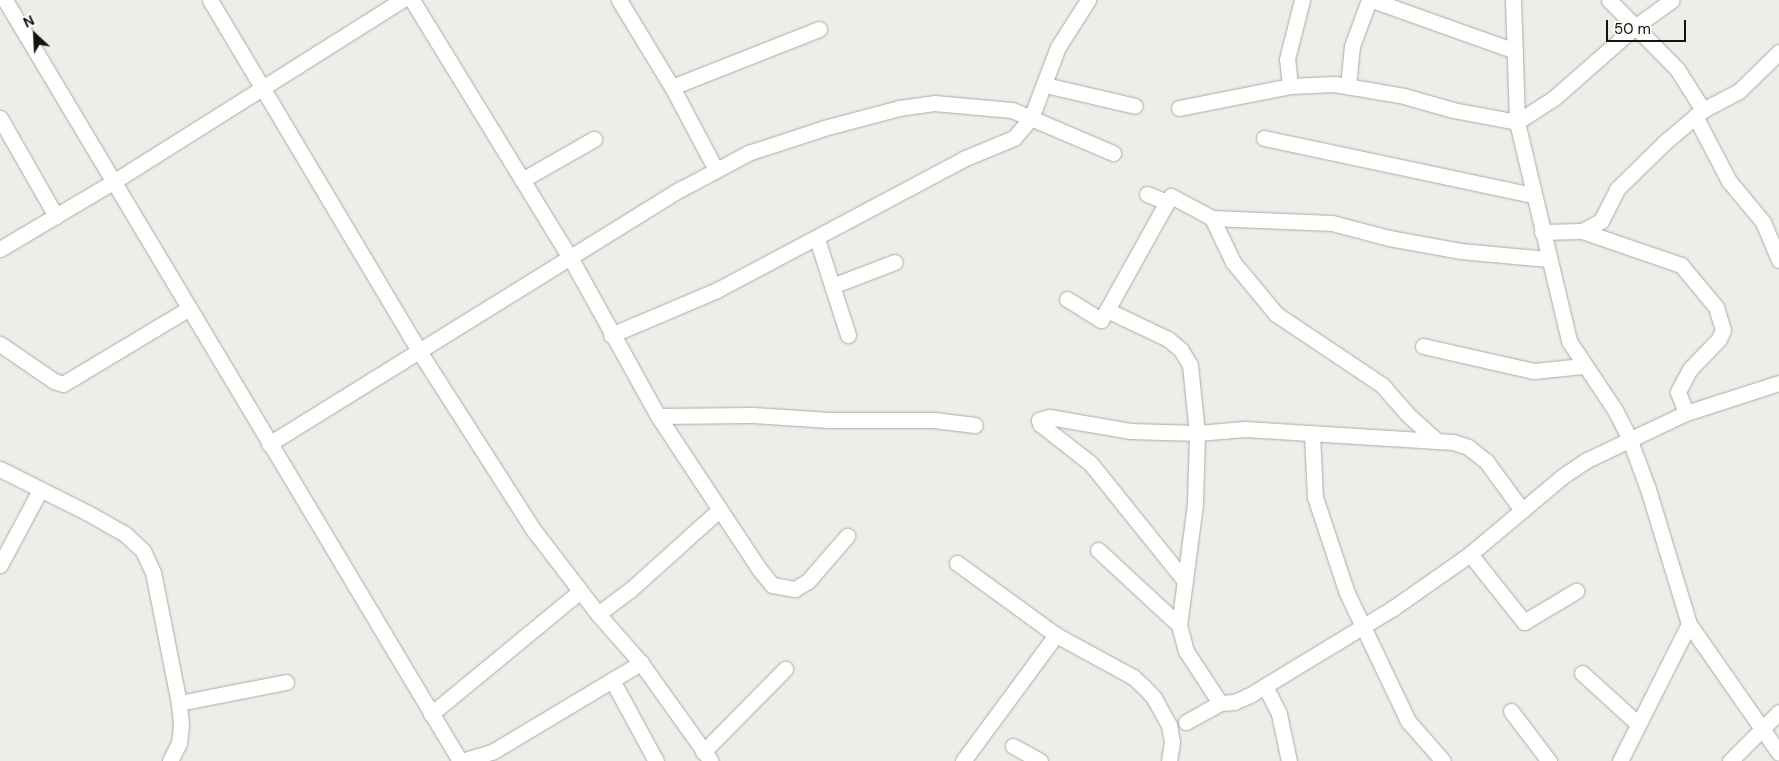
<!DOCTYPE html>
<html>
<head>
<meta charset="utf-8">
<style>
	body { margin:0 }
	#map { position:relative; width:1779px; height:761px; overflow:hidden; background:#efede8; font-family:"DM Sans",sans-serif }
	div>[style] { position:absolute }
	.roads { filter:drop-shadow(0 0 1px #acaaa5) drop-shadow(0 0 1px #acaaa5) }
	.minor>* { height:15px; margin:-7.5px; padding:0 7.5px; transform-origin:7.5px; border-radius:7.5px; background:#fff }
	span { translate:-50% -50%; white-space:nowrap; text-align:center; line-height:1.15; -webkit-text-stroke:5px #fcfbf5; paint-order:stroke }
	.north { position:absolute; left:10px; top:10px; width:50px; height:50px; -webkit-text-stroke:4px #fcfbf5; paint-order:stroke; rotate:335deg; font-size:14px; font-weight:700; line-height:20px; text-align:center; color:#141311 }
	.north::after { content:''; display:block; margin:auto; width:18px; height:22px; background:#141311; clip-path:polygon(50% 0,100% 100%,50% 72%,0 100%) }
	.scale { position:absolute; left:1606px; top:20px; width:80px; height:22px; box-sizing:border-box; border:2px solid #141311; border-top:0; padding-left:6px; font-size:15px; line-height:18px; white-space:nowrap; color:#141311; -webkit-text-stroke:4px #fcfbf5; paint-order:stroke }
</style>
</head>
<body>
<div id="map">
	<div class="roads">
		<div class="minor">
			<div style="left:5px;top:0;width:887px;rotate:59.12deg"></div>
			<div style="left:210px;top:0;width:409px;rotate:59.2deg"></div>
			<div style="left:419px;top:351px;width:210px;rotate:57.4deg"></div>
			<div style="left:532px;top:528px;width:108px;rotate:52.5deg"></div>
			<div style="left:598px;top:614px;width:65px;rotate:48.7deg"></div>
			<div style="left:641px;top:663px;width:120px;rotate:54.5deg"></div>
			<div style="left:412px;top:0;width:304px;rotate:58.5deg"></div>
			<div style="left:571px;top:259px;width:179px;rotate:61deg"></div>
			<div style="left:658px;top:416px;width:185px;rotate:56.5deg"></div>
			<div style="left:760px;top:570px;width:19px;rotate:51deg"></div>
			<div style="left:772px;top:585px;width:23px;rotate:10deg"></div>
			<div style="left:795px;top:589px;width:15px;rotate:-32deg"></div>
			<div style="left:808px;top:581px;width:60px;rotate:-49.1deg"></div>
			<div style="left:619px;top:0;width:102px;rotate:58.7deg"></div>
			<div style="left:672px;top:87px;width:92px;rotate:62deg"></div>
			<div style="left:1372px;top:0;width:152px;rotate:19.6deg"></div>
			<div style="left:1513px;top:0;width:122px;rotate:88.1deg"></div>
			<div style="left:1517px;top:122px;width:225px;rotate:76.6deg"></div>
			<div style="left:1569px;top:341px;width:83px;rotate:56.3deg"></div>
			<div style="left:1615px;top:410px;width:31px;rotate:63deg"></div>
			<div style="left:1629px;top:438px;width:54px;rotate:69.6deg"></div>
			<div style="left:1648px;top:489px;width:141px;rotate:73.1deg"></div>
			<div style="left:1689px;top:624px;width:157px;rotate:55.1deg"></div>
			<div style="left:1609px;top:0;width:97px;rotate:45.4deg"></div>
			<div style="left:1677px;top:69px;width:49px;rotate:57.6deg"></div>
			<div style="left:1045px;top:85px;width:92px;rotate:13.1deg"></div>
			<div style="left:1290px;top:86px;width:27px;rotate:-96deg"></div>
			<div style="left:1287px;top:59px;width:61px;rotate:-75.7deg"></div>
			<div style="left:1348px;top:86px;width:40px;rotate:-84.3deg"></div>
			<div style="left:1352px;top:46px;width:49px;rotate:-69.7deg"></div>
			<div style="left:672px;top:87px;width:158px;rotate:-21.5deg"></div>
			<div style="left:1179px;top:108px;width:113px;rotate:-11.2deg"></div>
			<div style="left:1290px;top:86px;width:44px;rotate:-2.6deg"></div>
			<div style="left:1334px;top:84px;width:71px;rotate:9.7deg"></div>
			<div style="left:1404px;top:96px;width:51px;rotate:15.9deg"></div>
			<div style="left:1453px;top:110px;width:65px;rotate:10.6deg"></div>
			<div style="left:1517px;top:122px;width:44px;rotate:-33deg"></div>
			<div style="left:1554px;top:98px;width:109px;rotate:-41.3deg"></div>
			<div style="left:1636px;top:26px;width:44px;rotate:-35.8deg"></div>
			<div style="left:1695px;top:116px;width:73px;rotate:62.4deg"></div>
			<div style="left:1729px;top:181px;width:53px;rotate:50.3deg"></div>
			<div style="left:1763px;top:222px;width:41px;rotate:67.2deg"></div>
			<div style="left:0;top:118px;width:113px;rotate:60.3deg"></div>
			<div style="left:1264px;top:138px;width:275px;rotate:12deg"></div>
			<div style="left:522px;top:180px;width:83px;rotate:-29.7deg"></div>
			<div style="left:1147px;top:194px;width:22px;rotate:22deg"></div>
			<div style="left:1167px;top:202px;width:7px;rotate:-56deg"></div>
			<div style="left:1171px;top:196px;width:47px;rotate:28.2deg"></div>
			<div style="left:1212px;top:218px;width:120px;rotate:2.4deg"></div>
			<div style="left:1332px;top:223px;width:59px;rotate:14.7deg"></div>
			<div style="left:1389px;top:238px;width:72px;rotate:10.4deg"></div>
			<div style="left:1460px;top:251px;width:88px;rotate:5.2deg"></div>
			<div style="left:1167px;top:202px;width:124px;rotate:119.1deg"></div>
			<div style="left:1107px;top:310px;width:68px;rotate:25.4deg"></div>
			<div style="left:1168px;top:339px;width:17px;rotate:40deg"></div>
			<div style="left:1181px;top:350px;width:17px;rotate:59deg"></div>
			<div style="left:1190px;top:365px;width:68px;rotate:84.1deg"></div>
			<div style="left:1197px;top:433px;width:71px;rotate:91.6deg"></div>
			<div style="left:1195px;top:504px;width:122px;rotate:97.5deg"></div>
			<div style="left:1179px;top:625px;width:27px;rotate:75deg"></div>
			<div style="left:1186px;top:651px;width:62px;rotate:56.8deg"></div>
			<div style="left:1212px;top:218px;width:49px;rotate:64.5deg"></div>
			<div style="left:1233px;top:262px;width:67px;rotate:50.4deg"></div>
			<div style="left:1276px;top:314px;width:128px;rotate:33.8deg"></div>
			<div style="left:1382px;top:385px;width:37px;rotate:49deg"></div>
			<div style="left:1406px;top:413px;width:39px;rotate:42deg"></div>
			<div style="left:1582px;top:231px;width:105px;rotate:19deg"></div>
			<div style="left:1681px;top:265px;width:55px;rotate:50.2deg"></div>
			<div style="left:1716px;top:307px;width:24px;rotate:73deg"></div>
			<div style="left:1723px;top:330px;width:10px;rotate:114deg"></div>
			<div style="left:1719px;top:339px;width:42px;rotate:134deg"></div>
			<div style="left:1690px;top:369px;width:26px;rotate:118deg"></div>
			<div style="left:1678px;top:392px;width:22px;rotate:69deg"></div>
			<div style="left:1542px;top:232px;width:40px;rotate:-1.4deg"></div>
			<div style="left:1582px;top:231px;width:21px;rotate:-28deg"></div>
			<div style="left:1601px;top:221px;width:36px;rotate:-63deg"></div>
			<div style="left:1617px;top:189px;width:67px;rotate:-44.4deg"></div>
			<div style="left:1665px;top:142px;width:50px;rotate:-40.1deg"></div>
			<div style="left:1703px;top:110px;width:41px;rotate:-27.8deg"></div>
			<div style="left:1739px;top:91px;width:56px;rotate:-44.3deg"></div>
			<div style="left:817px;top:239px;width:101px;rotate:72.1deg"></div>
			<div style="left:0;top:249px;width:131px;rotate:-30.7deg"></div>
			<div style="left:113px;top:182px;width:342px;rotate:-32.2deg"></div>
			<div style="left:832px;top:286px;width:67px;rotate:-20.9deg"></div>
			<div style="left:1067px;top:299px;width:40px;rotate:32deg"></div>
			<div style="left:1101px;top:320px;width:12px;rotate:-59deg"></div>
			<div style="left:611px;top:335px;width:115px;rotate:-23deg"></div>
			<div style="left:717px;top:290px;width:279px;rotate:-28deg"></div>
			<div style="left:963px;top:159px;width:55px;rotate:-22.4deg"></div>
			<div style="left:1014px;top:138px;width:26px;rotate:-50deg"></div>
			<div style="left:1031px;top:118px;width:76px;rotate:-69.2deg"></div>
			<div style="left:1058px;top:47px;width:56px;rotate:-57.4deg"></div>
			<div style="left:0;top:344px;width:65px;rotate:34.4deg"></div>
			<div style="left:54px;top:381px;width:9px;rotate:18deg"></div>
			<div style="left:63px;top:384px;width:146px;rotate:-31deg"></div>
			<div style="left:1423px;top:346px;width:114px;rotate:12.7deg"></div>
			<div style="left:1534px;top:371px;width:49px;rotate:-5.8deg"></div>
			<div style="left:658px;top:416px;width:95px;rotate:-0.6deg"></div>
			<div style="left:753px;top:415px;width:76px;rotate:3.8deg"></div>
			<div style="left:829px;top:420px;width:105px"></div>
			<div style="left:934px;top:420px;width:41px;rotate:7deg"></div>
			<div style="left:1312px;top:434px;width:63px;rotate:87.3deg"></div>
			<div style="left:1315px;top:497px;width:101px;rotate:71.6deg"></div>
			<div style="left:1347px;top:593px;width:142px;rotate:64.5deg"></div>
			<div style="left:1408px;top:721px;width:53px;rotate:48.8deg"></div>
			<div style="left:269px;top:444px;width:485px;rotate:-31.8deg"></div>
			<div style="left:681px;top:189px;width:76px;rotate:-28.2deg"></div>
			<div style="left:748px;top:153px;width:80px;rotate:-18.2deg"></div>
			<div style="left:824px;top:128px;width:78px;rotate:-14.9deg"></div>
			<div style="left:899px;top:108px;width:35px;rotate:-8deg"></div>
			<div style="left:934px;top:103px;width:78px;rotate:5.1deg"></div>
			<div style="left:1012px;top:110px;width:110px;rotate:23.1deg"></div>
			<div style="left:0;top:469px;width:98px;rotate:26.6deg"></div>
			<div style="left:88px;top:513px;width:43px;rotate:29.6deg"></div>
			<div style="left:125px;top:534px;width:25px;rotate:43deg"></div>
			<div style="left:143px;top:551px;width:23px;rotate:65deg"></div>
			<div style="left:153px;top:572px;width:134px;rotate:78.8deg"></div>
			<div style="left:179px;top:703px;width:22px;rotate:85deg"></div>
			<div style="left:181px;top:725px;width:18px;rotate:96deg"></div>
			<div style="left:179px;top:743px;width:20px;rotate:117deg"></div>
			<div style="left:1098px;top:550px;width:110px;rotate:42.8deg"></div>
			<div style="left:1470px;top:554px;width:87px;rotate:51.5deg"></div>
			<div style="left:1524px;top:622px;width:61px;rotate:-30.8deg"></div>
			<div style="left:957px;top:563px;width:122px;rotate:36deg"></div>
			<div style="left:1056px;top:635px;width:88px;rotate:28.6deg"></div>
			<div style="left:1133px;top:677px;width:13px;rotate:42deg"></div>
			<div style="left:1143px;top:686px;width:16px;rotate:47deg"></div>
			<div style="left:1154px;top:698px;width:31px;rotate:61deg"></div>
			<div style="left:1169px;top:725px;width:17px;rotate:80deg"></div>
			<div style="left:1172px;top:742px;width:19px;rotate:99deg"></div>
			<div style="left:0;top:565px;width:85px;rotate:-61.9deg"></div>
			<div style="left:1185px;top:581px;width:151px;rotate:-128.8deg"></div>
			<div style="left:1090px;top:463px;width:63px;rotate:-142deg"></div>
			<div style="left:1040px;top:424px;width:4px;rotate:-104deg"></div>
			<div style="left:1039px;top:420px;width:10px;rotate:-17deg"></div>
			<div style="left:1049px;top:417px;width:82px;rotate:9.8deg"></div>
			<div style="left:1130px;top:431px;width:67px;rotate:1.7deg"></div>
			<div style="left:1197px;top:433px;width:48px;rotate:-4.8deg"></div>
			<div style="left:1245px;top:429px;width:208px;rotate:3.6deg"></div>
			<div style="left:1453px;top:442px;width:16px;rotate:18deg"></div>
			<div style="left:1468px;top:447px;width:23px;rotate:38deg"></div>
			<div style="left:1486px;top:461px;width:61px;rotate:53.7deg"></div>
			<div style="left:598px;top:614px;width:39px;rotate:-37deg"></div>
			<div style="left:629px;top:591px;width:120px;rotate:-42deg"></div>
			<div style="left:1582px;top:673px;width:76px;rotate:42.3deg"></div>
			<div style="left:612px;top:680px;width:92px;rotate:61.5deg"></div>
			<div style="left:1265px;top:686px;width:31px;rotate:63deg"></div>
			<div style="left:1279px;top:714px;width:48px;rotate:78deg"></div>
			<div style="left:179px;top:703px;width:109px;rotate:-11.1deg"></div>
			<div style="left:1511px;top:711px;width:63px;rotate:52.8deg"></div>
			<div style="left:431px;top:714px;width:193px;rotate:-39.5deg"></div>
			<div style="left:1186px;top:722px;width:39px;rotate:-29deg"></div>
			<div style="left:1220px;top:703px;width:14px;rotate:-4deg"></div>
			<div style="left:1234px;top:702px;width:17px;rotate:-24deg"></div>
			<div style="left:1250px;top:695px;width:167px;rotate:-31.3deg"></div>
			<div style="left:1393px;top:608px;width:94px;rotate:-35deg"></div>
			<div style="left:1470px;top:554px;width:121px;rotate:-40deg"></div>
			<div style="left:1563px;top:476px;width:29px;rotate:-34deg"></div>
			<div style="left:1587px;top:460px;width:110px;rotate:-25.4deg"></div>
			<div style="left:1686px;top:413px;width:98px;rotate:-17.9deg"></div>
			<div style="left:1013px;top:746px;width:31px;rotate:29deg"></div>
			<div style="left:703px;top:752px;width:117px;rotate:-45.3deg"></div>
			<div style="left:462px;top:761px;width:31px;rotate:-17deg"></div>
			<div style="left:492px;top:752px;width:174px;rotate:-30.9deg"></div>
			<div style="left:963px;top:761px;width:157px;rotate:-53.6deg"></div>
			<div style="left:1620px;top:761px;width:153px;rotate:-63.3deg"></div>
			<div style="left:1730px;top:761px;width:69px;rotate:-45deg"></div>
		</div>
	</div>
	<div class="north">N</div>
	<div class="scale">50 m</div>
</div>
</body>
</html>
